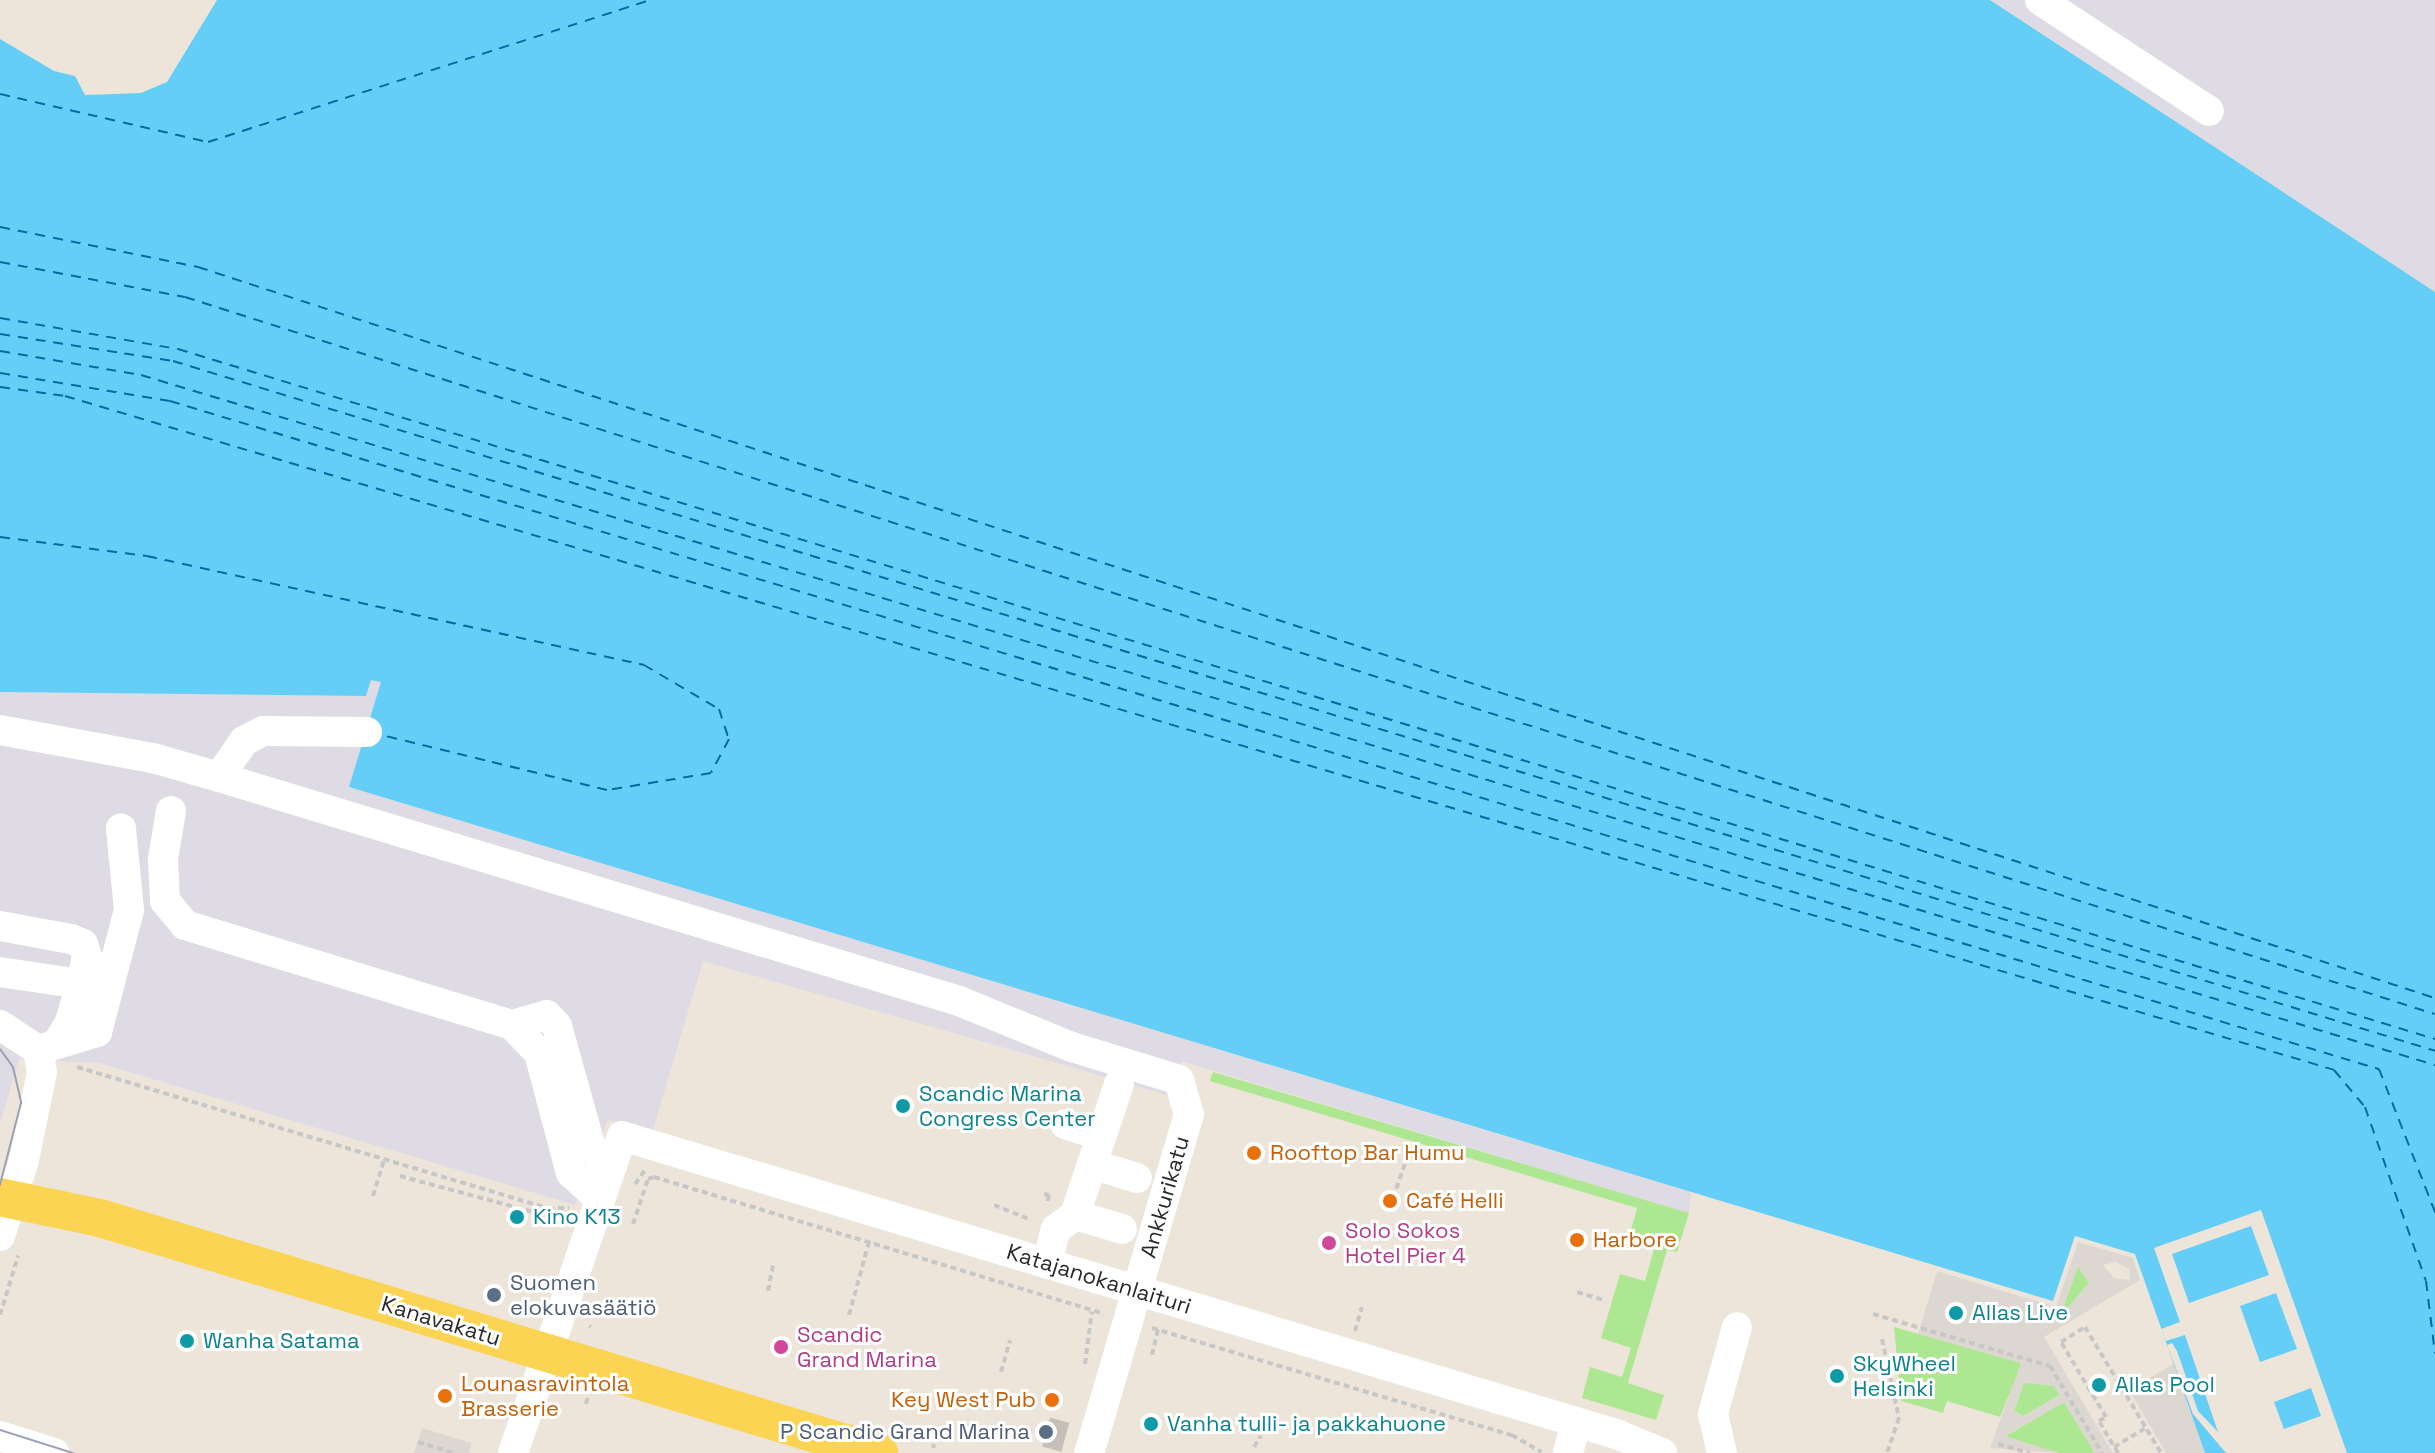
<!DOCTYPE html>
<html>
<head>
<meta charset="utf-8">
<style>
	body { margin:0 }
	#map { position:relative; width:2435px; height:1453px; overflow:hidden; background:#ede5da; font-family:"Space Grotesk",sans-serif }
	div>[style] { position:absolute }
	.industrial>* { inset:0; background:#dedbe4 }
	.green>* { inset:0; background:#aee792 }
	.plaza>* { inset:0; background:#dcd8d1 }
	.water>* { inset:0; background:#65cef6 }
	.pier>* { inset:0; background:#ede5da }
	.ferry>* { height:2px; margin-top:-1px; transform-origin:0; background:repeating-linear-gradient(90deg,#046aa2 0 10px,transparent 0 18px) }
	.minor-tunnel>* { height:30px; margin-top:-15px; transform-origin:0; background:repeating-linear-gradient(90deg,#c6bfb7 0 30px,transparent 0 45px) }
	.path>* { height:4px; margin-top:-2px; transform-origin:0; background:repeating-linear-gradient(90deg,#c7c7c7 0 6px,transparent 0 10px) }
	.minor>* { height:30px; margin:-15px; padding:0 15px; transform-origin:15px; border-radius:15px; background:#fff }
	.major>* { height:38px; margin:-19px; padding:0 19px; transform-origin:19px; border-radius:19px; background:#fad452 }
	.tram>* { height:2px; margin:-1px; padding:0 1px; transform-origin:1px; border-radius:1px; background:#9ca0b5 }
	.dots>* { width:22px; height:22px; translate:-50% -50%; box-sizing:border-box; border:4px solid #fff; border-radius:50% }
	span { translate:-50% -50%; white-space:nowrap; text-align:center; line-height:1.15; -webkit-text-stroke:6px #fff; paint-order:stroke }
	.culture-label { font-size:22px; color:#0d838f }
	.left { translate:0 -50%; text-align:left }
	.food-label { font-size:22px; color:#c56008 }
	.right { translate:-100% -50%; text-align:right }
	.street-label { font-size:22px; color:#292929 }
	.hotel-label { font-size:22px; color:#b23c85 }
	.service-label { font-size:22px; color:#4e5e75 }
</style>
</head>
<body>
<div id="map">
	<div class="industrial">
		<div style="clip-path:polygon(1991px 0,2435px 0,2435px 292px)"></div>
		<div style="clip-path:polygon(371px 679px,382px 682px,350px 787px,1691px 1192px,1689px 1213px,1181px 1061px,1171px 1096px,703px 961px,653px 1130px,608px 1120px,575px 1205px,99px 1063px,19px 1059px,0 1124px,0 692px,366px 696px)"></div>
	</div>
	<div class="green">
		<div style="clip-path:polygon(1213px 1072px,1689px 1213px,1677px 1252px,1667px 1250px,1628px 1383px,1664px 1395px,1656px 1420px,1582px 1398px,1590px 1367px,1622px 1377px,1631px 1348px,1601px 1338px,1620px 1274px,1645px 1281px,1656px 1242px,1630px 1234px,1637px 1208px,1210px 1081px)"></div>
		<div style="clip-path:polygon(2078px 1266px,2089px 1283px,2065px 1311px,2063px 1308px)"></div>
		<div style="clip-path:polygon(1894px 1327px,2022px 1363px,2000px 1417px,1947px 1401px,1943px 1413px,1901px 1401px)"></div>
		<div style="clip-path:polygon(2024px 1382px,2055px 1386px,2060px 1395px,2023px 1416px,2014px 1411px)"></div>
		<div style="clip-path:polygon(2064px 1402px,2095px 1453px,2059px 1453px,2004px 1437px)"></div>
	</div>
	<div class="plaza">
		<div style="clip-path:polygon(evenodd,2078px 1242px,2133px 1258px,2140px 1280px,2044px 1337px,2113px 1453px,2095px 1453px,2064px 1402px,2005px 1436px,2059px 1453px,1990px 1448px,2021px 1363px,1918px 1334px,1937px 1271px,2056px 1307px,2078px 1242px,2116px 1262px,2129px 1269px,2130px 1280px,2114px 1278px,2103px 1265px,2116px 1262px,2078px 1242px,2078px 1266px,2089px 1283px,2065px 1311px,2063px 1308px,2078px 1266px,2078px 1242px,2024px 1383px,2054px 1386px,2060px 1395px,2023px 1416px,2014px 1410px,2024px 1383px)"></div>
		<div style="clip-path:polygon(2175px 1363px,2205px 1453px,2166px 1453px,2129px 1390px)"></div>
		<div style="clip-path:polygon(422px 1428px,472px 1443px,469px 1453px,414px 1453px)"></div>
	</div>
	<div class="water">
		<div style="clip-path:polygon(217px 0,1990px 0,2236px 161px,2435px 292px,2435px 1453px,2205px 1453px,2135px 1254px,2075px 1236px,2053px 1301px,349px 787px,381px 682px,371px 680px,366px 696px,0 692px,0 39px,54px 71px,75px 76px,85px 95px,141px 93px,167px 82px)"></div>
	</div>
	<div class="pier">
		<div style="clip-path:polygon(evenodd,2261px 1210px,2347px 1453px,2226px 1453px,2193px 1414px,2167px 1345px,2172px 1343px,2177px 1351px,2198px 1411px,2218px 1432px,2185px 1335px,2166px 1341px,2161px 1329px,2180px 1322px,2154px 1248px,2261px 1210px,2251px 1226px,2269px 1275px,2189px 1303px,2172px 1254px,2251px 1226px,2261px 1210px,2276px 1293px,2297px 1349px,2260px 1362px,2240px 1306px,2276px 1293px,2261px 1210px,2311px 1388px,2321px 1416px,2284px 1429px,2274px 1402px,2311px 1388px)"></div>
	</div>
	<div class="ferry">
		<div style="left:0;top:94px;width:213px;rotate:13deg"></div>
		<div style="left:208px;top:142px;width:465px;rotate:-17.8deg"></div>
		<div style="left:0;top:227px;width:202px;rotate:11.4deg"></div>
		<div style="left:198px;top:267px;width:2353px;rotate:18.1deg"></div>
		<div style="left:0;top:262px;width:188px;rotate:10.7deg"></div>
		<div style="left:185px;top:297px;width:2361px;rotate:17.68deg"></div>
		<div style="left:0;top:318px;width:181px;rotate:9.9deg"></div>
		<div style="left:178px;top:349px;width:2360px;rotate:17deg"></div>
		<div style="left:0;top:334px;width:175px;rotate:8.9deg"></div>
		<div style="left:173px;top:361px;width:2365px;rotate:16.96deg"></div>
		<div style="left:0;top:351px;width:143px;rotate:9.7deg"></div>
		<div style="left:141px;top:375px;width:2396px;rotate:16.74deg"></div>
		<div style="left:0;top:373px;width:172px;rotate:9.4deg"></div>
		<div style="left:170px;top:401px;width:2308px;rotate:16.83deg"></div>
		<div style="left:2379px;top:1069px;width:154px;rotate:68.6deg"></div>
		<div style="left:0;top:387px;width:66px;rotate:7.9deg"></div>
		<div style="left:65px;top:396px;width:2367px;rotate:16.54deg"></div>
		<div style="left:2334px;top:1070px;width:48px;rotate:50deg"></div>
		<div style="left:2365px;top:1107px;width:184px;rotate:70.7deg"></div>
		<div style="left:2426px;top:1281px;width:73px;rotate:82.9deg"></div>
		<div style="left:0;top:537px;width:148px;rotate:7.4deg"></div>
		<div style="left:147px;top:556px;width:509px;rotate:12.37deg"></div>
		<div style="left:644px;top:665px;width:87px;rotate:30.4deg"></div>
		<div style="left:719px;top:709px;width:32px;rotate:72deg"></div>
		<div style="left:729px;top:739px;width:38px;rotate:118deg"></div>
		<div style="left:711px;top:773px;width:105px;rotate:170.7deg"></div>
		<div style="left:607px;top:790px;width:232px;rotate:-166.3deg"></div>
	</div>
	<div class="minor-tunnel">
		<div style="left:1046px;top:1432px;width:20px;rotate:15deg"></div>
	</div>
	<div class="path">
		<div style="left:77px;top:1067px;width:492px;rotate:16.7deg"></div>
		<div style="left:548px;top:1208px;width:24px;rotate:33deg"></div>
		<div style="left:400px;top:1176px;width:142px;rotate:15.1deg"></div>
		<div style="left:635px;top:1184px;width:19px;rotate:-54deg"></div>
		<div style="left:1044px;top:1194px;width:5px;rotate:11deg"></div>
		<div style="left:1049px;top:1195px;width:9px;rotate:103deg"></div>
		<div style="left:373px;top:1196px;width:38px;rotate:-73deg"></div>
		<div style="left:1393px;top:1198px;width:46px;rotate:-70.8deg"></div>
		<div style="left:994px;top:1205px;width:40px;rotate:22deg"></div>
		<div style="left:548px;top:1208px;width:21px"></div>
		<div style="left:633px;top:1224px;width:47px;rotate:-71.6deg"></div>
		<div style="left:648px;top:1179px;width:6px;rotate:-18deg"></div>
		<div style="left:654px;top:1177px;width:470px;rotate:16.9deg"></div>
		<div style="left:768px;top:1291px;width:26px;rotate:-79deg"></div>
		<div style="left:1577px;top:1292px;width:28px;rotate:17deg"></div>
		<div style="left:1873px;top:1314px;width:184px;rotate:16.4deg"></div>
		<div style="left:2050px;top:1366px;width:101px;rotate:59.1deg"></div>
		<div style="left:0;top:1315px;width:62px;rotate:-73deg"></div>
		<div style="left:849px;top:1315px;width:76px;rotate:-74.7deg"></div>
		<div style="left:589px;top:1326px;width:2px;rotate:27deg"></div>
		<div style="left:1152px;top:1328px;width:376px;rotate:16.6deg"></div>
		<div style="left:1512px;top:1435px;width:34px;rotate:30deg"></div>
		<div style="left:1355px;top:1331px;width:25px;rotate:-74deg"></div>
		<div style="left:1882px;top:1339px;width:81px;rotate:77.9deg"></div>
		<div style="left:1899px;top:1418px;width:37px;rotate:109deg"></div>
		<div style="left:1152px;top:1355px;width:26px;rotate:-77deg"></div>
		<div style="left:1085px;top:1364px;width:53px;rotate:-82.5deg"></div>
		<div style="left:1001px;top:1372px;width:33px;rotate:-74deg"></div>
		<div style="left:586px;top:1404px;width:8px;rotate:-76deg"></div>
		<div style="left:418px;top:1442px;width:37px;rotate:17deg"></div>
		<div style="left:1998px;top:1444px;width:33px;rotate:16deg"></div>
		<div style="left:1254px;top:1447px;width:13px;rotate:-58deg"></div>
		<div style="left:2114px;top:1447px;width:37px;rotate:-31deg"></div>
		<div style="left:933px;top:1448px;width:4px;rotate:-76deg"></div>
		<div style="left:2118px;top:1453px;width:37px;rotate:-121deg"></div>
		<div style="left:2099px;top:1421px;width:8px;rotate:-30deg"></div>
		<div style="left:2106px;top:1417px;width:87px;rotate:-121deg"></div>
		<div style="left:2061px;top:1342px;width:28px;rotate:-32deg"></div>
		<div style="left:2085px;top:1327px;width:147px;rotate:58.9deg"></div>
	</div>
	<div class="minor">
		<div style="left:2040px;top:0;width:202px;rotate:33.3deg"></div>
		<div style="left:0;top:730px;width:156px;rotate:10.4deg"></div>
		<div style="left:153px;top:758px;width:69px;rotate:16.1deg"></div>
		<div style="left:219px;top:777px;width:773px;rotate:16.84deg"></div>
		<div style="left:959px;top:1001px;width:122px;rotate:22.2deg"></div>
		<div style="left:1072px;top:1047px;width:112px;rotate:17.1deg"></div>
		<div style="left:1179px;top:1080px;width:35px;rotate:74deg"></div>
		<div style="left:1189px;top:1114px;width:353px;rotate:106.4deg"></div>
		<div style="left:219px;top:777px;width:44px;rotate:-55.2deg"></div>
		<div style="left:244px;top:741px;width:21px;rotate:-28deg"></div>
		<div style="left:263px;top:731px;width:104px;rotate:0.6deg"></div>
		<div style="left:171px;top:811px;width:49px;rotate:99.5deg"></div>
		<div style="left:163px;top:859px;width:42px;rotate:87.3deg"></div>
		<div style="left:165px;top:901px;width:31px;rotate:50deg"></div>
		<div style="left:185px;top:925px;width:342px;rotate:17deg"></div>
		<div style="left:512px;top:1025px;width:39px;rotate:46deg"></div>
		<div style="left:539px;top:1053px;width:124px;rotate:75.1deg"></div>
		<div style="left:571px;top:1173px;width:36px;rotate:42deg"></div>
		<div style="left:0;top:926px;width:72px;rotate:10.4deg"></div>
		<div style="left:71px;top:939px;width:13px;rotate:23deg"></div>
		<div style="left:83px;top:944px;width:13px;rotate:72deg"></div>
		<div style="left:87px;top:956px;width:29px;rotate:102deg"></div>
		<div style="left:81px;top:984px;width:82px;rotate:-171.6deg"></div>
		<div style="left:0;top:1025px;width:45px;rotate:33.3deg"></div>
		<div style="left:38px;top:1050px;width:22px;rotate:80deg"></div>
		<div style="left:42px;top:1072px;width:90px;rotate:101.6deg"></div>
		<div style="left:24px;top:1160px;width:80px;rotate:107.5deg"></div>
		<div style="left:512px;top:1025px;width:36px;rotate:-16deg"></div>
		<div style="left:547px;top:1015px;width:15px;rotate:48deg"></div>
		<div style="left:557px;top:1026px;width:130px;rotate:74.4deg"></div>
		<div style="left:592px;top:1151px;width:24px;rotate:45deg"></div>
		<div style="left:58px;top:1042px;width:23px;rotate:-59deg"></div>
		<div style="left:70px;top:1022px;width:40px;rotate:-74deg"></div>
		<div style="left:38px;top:1050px;width:62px;rotate:-17deg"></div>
		<div style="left:97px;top:1032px;width:126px;rotate:-75.3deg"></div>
		<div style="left:129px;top:910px;width:82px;rotate:-95.6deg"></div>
		<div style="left:1119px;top:1084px;width:138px;rotate:108.6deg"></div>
		<div style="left:1075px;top:1215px;width:49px;rotate:16.6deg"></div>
		<div style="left:1065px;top:1124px;width:38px;rotate:18deg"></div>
		<div style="left:1092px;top:1164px;width:47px;rotate:17.3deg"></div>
		<div style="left:1047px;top:1264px;width:36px;rotate:-76deg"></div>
		<div style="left:1056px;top:1229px;width:24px;rotate:-36deg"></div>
		<div style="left:0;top:1436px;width:57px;rotate:17.5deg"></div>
		<div style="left:513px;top:1453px;width:335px;rotate:-71deg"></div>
		<div style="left:622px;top:1136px;width:1038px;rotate:16.69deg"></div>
		<div style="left:1616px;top:1434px;width:50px;rotate:22.4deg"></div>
		<div style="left:1568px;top:1453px;width:31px;rotate:-75deg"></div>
		<div style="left:1722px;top:1453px;width:40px;rotate:-103deg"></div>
		<div style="left:1713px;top:1414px;width:90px;rotate:-74.6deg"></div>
	</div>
	<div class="major">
		<div style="left:0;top:1197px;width:102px;rotate:11.9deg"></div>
		<div style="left:100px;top:1218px;width:814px;rotate:16.79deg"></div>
	</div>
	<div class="tram">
		<div style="left:0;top:1049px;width:22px;rotate:54deg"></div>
		<div style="left:13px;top:1067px;width:37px;rotate:77deg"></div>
		<div style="left:21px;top:1103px;width:85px;rotate:104.4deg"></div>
		<div style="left:0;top:1430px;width:77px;rotate:17.5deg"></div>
	</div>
	<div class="dots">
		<div style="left:903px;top:1106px;background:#0f9aa8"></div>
		<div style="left:1254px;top:1153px;background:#e8710a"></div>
		<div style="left:1390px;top:1201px;background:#e8710a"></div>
		<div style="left:517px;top:1217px;background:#0f9aa8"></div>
		<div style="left:1577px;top:1240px;background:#e8710a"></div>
		<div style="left:1329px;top:1243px;background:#d1479c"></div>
		<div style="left:494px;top:1295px;background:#5c6f8a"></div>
		<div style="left:1956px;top:1313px;background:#0f9aa8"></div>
		<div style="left:187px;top:1341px;background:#0f9aa8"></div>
		<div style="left:781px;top:1347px;background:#d1479c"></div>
		<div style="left:1837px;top:1376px;background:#0f9aa8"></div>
		<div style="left:2099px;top:1385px;background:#0f9aa8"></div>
		<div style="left:445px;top:1396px;background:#e8710a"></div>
		<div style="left:1052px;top:1400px;background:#e8710a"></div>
		<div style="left:1151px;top:1424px;background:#0f9aa8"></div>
		<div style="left:1046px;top:1432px;background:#5c6f8a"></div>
	</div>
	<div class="culture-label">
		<span class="left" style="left:919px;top:1106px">Scandic Marina<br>Congress Center</span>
		<span class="left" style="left:533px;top:1217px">Kino K13</span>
		<span class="left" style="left:1972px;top:1313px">Allas Live</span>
		<span class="left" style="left:203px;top:1341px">Wanha Satama</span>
		<span class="left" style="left:1853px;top:1376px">SkyWheel<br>Helsinki</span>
		<span class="left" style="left:2115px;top:1385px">Allas Pool</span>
		<span class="left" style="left:1167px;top:1424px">Vanha tulli- ja pakkahuone</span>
	</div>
	<div class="food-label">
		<span class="left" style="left:1270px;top:1153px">Rooftop Bar Humu</span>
		<span class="left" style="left:1406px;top:1201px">Café Helli</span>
		<span class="left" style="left:1593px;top:1240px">Harbore</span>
		<span class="left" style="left:461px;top:1396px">Lounasravintola<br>Brasserie</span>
		<span class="right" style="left:1036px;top:1400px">Key West Pub</span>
	</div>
	<div class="street-label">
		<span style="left:1165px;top:1197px;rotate:-74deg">Ankkurikatu</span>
		<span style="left:1099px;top:1279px;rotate:17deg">Katajanokanlaituri</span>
		<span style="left:441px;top:1321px;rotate:17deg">Kanavakatu</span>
	</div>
	<div class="hotel-label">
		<span class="left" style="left:1345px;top:1243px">Solo Sokos<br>Hotel Pier 4</span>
		<span class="left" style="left:797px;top:1347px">Scandic<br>Grand Marina</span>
	</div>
	<div class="service-label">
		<span class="left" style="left:510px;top:1295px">Suomen<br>elokuvasäätiö</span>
		<span class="right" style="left:1030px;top:1432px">P Scandic Grand Marina</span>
	</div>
</div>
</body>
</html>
